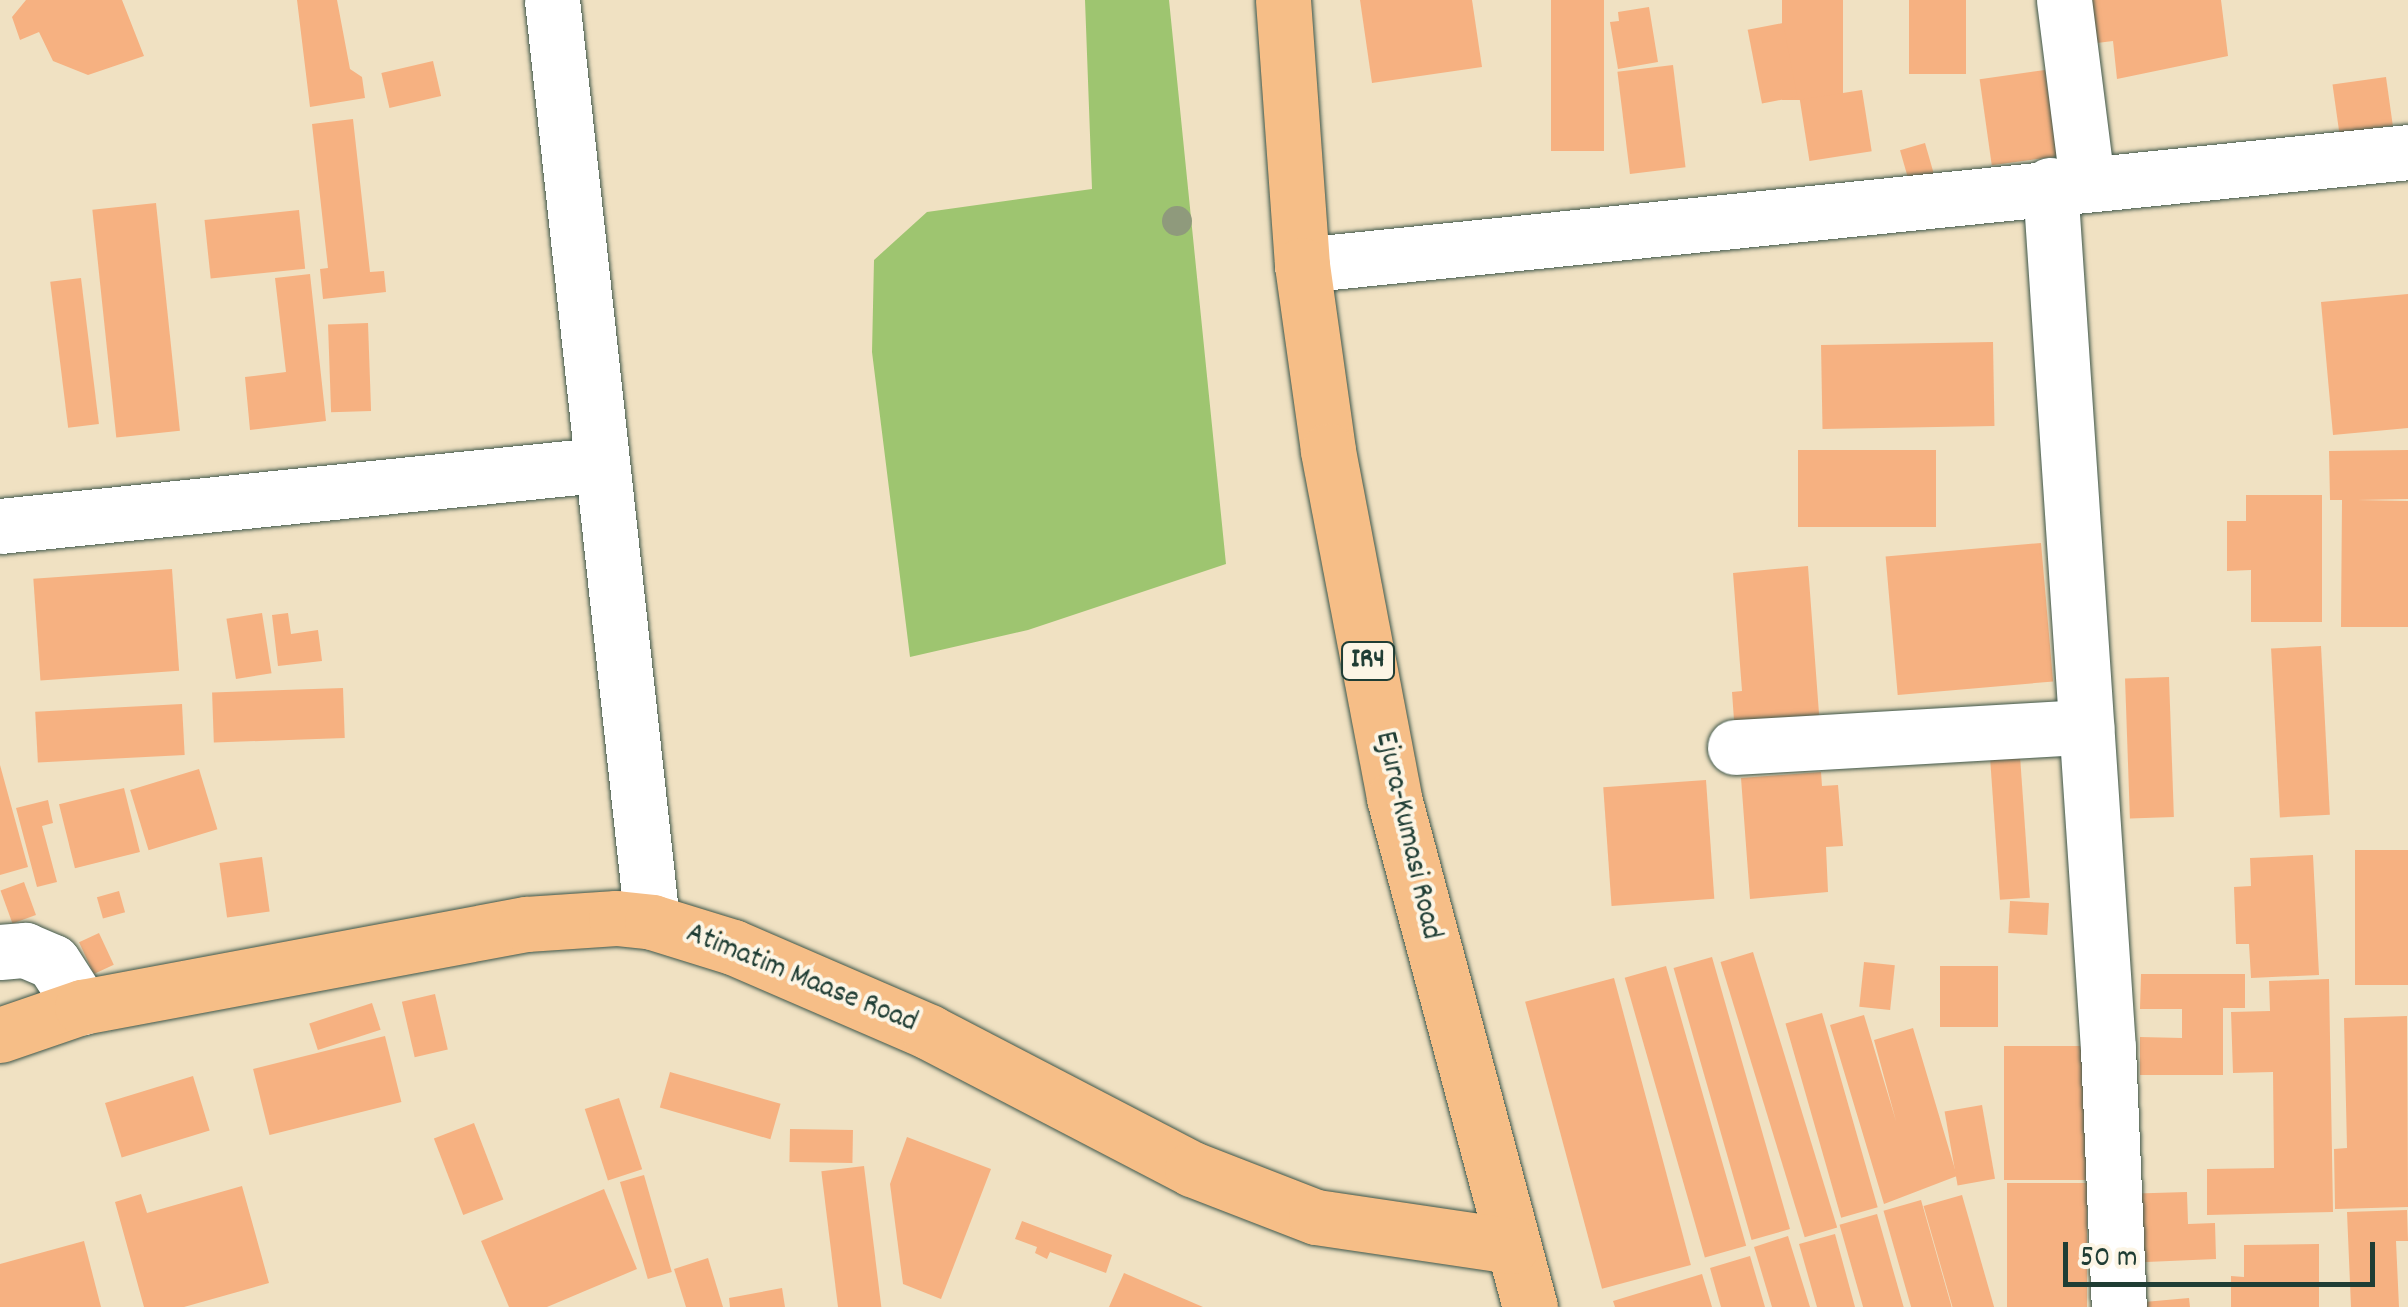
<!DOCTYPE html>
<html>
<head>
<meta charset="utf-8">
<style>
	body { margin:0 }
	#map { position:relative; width:2408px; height:1307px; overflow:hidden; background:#f0e1c2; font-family:Dekko,sans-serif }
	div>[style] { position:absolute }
	.green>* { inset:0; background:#9ec570 }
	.building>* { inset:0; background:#f6b181; transform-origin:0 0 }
	.roads { filter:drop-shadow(0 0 2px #3e5649) drop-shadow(0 0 2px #3e5649) }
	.minor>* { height:55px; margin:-27.5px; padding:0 27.5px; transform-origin:27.5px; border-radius:27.5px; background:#fff }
	.major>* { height:55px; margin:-27.5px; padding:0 27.5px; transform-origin:27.5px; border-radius:27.5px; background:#f6be87 }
	.trees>* { width:30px; height:30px; margin:-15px; border-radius:50%; background:#8f9a7c }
	span { translate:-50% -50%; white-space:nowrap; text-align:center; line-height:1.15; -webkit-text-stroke:8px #fcf5e5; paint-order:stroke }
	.shield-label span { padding:2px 8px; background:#fcf5e5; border:2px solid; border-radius:8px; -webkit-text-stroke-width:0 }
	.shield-label { font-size:28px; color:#1f3d34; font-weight:700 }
	.street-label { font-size:30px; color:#1f3d34 }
	.scale { position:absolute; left:2063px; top:1242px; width:312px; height:45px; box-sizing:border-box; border:5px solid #1f3d34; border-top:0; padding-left:12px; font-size:30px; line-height:35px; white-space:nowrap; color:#1f3d34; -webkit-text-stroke:8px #fcf5e5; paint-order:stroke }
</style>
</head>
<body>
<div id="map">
	<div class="green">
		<div style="clip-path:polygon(1085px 0,1169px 0,1226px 564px,1028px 630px,910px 657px,872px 352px,874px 260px,927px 212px,1092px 189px)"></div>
	</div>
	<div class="building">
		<div style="clip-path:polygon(26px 0,122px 0,144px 56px,88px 75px,53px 61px,39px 32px,20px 40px,12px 17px)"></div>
		<div style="clip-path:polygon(297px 0,337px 0,350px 69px,362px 77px,365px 98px,310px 107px)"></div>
		<div style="clip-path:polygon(1360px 0,1472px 0,1482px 67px,1372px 83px)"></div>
		<div style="left:1551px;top:0;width:53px;height:151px"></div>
		<div style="left:1782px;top:0;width:61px;height:100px"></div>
		<div style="left:1909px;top:0;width:57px;height:74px"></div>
		<div style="clip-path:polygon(2083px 0,2221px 0,2228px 56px,2117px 79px,2113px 41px,2089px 44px)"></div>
		<div style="clip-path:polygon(1649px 7px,1658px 62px,1618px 69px,1610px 22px,1619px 21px,1618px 12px)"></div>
		<div style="left:1783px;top:23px;width:75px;height:36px;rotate:79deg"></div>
		<div style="left:433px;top:61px;width:36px;height:53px;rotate:77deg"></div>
		<div style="left:1673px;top:65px;width:103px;height:56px;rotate:83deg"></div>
		<div style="left:2045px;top:70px;width:87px;height:66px;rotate:82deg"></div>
		<div style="left:2386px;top:77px;width:49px;height:54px;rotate:82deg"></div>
		<div style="left:1862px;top:90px;width:62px;height:63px;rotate:81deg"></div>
		<div style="clip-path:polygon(353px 119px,370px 272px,384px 271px,386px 292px,323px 299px,320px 269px,328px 268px,312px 124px)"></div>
		<div style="left:1925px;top:143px;width:40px;height:26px;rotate:74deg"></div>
		<div style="left:156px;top:203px;width:229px;height:64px;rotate:84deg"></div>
		<div style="left:299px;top:210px;width:59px;height:95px;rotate:84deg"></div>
		<div style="clip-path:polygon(310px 274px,326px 421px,250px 430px,245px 377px,286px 372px,275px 278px)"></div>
		<div style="left:81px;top:278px;width:147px;height:31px;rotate:83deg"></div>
		<div style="clip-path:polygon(2408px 294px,2408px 428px,2333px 435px,2321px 302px)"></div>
		<div style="left:368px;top:323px;width:88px;height:40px;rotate:88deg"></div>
		<div style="left:1993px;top:342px;width:84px;height:172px;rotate:89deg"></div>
		<div style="left:1936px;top:450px;width:77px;height:138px;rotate:90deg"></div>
		<div style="clip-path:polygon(2408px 450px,2408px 499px,2357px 500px,2408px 501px,2408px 627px,2341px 627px,2342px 500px,2330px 500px,2329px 451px)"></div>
		<div style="clip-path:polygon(2246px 495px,2322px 495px,2322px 622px,2251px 622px,2251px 570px,2227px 571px,2227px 521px,2246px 521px)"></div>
		<div style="left:2041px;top:543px;width:139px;height:156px;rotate:85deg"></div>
		<div style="clip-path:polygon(1808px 566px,1820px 727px,1735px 734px,1732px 692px,1742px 691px,1733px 573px)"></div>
		<div style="left:172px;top:569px;width:102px;height:139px;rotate:86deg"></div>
		<div style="left:262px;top:613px;width:61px;height:36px;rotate:81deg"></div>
		<div style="clip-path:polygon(288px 613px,291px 634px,318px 630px,322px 661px,278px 666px,272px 615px)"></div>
		<div style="left:2321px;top:646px;width:169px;height:50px;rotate:87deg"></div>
		<div style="left:2169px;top:677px;width:140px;height:44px;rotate:88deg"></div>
		<div style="left:343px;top:688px;width:50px;height:131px;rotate:88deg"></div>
		<div style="left:182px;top:704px;width:51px;height:147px;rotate:87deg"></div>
		<div style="left:2020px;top:756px;width:142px;height:30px;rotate:86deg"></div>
		<div style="clip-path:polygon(0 765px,28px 867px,0 875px)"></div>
		<div style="left:199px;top:769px;width:63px;height:72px;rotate:73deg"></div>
		<div style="clip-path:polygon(1821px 772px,1822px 786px,1838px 785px,1843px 846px,1826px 847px,1828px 892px,1750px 899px,1741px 778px)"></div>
		<div style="left:1706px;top:780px;width:119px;height:103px;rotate:86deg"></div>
		<div style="left:124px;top:788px;width:66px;height:67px;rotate:76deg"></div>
		<div style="clip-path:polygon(48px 800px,53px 823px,42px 826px,57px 882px,37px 887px,16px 808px)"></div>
		<div style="left:2355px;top:850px;width:53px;height:135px"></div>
		<div style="clip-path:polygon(2313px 855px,2319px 975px,2251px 978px,2249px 944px,2236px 944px,2234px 887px,2251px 886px,2250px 858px)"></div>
		<div style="left:262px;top:857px;width:55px;height:43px;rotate:82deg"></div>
		<div style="left:24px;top:882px;width:35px;height:25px;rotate:70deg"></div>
		<div style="left:119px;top:891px;width:22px;height:23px;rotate:74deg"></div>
		<div style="left:2010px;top:901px;width:39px;height:32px;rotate:3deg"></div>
		<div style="left:99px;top:933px;width:35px;height:22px;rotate:65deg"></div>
		<div style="left:1753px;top:952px;width:288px;height:34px;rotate:73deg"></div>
		<div style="left:1712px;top:957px;width:283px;height:40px;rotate:74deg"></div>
		<div style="left:1864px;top:962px;width:31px;height:45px;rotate:6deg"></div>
		<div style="left:1666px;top:966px;width:291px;height:43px;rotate:74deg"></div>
		<div style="left:1940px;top:966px;width:58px;height:61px"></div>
		<div style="clip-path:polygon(2141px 974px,2245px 974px,2245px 1008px,2223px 1008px,2223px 1075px,2140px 1075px,2140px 1037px,2182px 1038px,2182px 1009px,2140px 1009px)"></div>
		<div style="left:1614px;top:978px;width:297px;height:92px;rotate:75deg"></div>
		<div style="clip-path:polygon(2329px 979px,2333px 1212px,2207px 1215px,2207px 1169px,2274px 1168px,2273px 1072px,2233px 1073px,2231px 1012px,2270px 1011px,2269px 981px)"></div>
		<div style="left:435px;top:994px;width:57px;height:34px;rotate:77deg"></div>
		<div style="left:372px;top:1003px;width:28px;height:66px;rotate:72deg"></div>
		<div style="left:1822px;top:1013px;width:202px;height:38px;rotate:74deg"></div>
		<div style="clip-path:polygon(1864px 1015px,1896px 1121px,1874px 1040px,1913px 1028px,1957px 1176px,1884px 1204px,1830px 1025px)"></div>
		<div style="clip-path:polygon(2407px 1016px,2408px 1207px,2335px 1209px,2334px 1149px,2347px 1148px,2344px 1018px)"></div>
		<div style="left:385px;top:1036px;width:68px;height:136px;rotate:76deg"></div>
		<div style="left:2004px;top:1046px;width:86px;height:134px"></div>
		<div style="left:670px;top:1072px;width:115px;height:37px;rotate:16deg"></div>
		<div style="left:193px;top:1076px;width:57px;height:92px;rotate:73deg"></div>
		<div style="left:619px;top:1098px;width:75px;height:36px;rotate:72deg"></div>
		<div style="left:1982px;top:1105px;width:75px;height:38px;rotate:80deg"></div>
		<div style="left:474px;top:1123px;width:82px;height:43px;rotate:69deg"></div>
		<div style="left:790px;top:1129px;width:63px;height:33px;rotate:1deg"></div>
		<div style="clip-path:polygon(907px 1137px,991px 1169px,941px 1299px,903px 1284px,890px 1184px)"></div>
		<div style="left:864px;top:1166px;width:142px;height:43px;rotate:83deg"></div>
		<div style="left:644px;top:1175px;width:101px;height:25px;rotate:74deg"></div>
		<div style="left:2007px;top:1183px;width:80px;height:124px"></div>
		<div style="clip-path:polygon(242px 1186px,269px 1283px,184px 1307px,144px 1307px,115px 1202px,141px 1194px,147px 1213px)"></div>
		<div style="clip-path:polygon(604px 1189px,637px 1269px,547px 1307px,509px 1307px,481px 1241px)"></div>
		<div style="clip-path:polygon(2187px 1192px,2188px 1224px,2215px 1223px,2216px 1259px,2123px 1263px,2120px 1194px)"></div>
		<div style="left:1962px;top:1195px;width:117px;height:40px;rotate:74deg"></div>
		<div style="left:1921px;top:1200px;width:111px;height:39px;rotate:74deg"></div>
		<div style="clip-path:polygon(2407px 1210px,2408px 1241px,2396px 1241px,2399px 1307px,2351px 1307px,2347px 1212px)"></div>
		<div style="left:1877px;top:1214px;width:97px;height:39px;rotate:74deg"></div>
		<div style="clip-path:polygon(1022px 1221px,1112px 1255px,1106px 1273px,1050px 1252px,1047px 1259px,1035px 1253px,1037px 1247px,1015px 1239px)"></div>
		<div style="clip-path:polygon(1835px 1234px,1855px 1307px,1817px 1307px,1799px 1244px)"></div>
		<div style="clip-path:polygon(1788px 1236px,1810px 1307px,1772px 1307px,1754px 1247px)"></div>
		<div style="clip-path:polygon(84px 1241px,101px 1307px,0 1307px,0 1264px)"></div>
		<div style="clip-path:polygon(2319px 1244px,2319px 1307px,2231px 1307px,2231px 1276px,2244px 1277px,2244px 1245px)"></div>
		<div style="clip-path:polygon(1750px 1256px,1765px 1307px,1721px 1307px,1710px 1268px)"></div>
		<div style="clip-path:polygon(708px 1258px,723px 1307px,686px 1307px,674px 1269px)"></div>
		<div style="clip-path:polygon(1124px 1273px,1203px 1307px,1109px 1307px)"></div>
		<div style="clip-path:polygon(1702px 1274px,1712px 1307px,1615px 1307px,1613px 1301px)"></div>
		<div style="clip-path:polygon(782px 1288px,785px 1307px,730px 1307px,729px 1298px)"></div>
		<div style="clip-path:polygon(2189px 1298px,2190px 1307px,2134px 1307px,2133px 1303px)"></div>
	</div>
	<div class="roads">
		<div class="minor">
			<div style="left:552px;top:0;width:927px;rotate:83.81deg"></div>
			<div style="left:2064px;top:0;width:182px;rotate:82.8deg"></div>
			<div style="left:2050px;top:185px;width:865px;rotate:86.16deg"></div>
			<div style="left:2108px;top:1048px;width:259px;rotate:87.6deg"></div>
			<div style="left:1302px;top:265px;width:1112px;rotate:-5.83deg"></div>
			<div style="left:0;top:526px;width:600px;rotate:-5.83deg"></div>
			<div style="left:1735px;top:747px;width:352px;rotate:-3.3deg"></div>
			<div style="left:0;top:952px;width:25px;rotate:-5deg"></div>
			<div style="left:25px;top:950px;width:30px;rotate:23deg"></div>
			<div style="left:53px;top:962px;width:54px;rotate:57.2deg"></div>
		</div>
		<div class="major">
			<div style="left:1283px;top:0;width:266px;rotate:85.9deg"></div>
			<div style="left:1302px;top:265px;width:188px;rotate:82deg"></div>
			<div style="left:1328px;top:451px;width:353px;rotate:79.2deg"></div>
			<div style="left:1394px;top:798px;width:527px;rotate:75.04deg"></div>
			<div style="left:0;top:1035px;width:87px;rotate:-18.9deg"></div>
			<div style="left:82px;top:1007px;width:452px;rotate:-10.6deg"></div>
			<div style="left:526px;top:924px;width:90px;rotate:-3.8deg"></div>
			<div style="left:616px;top:918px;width:36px;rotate:6deg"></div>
			<div style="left:652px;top:922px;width:85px;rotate:17.2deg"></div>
			<div style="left:733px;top:947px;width:214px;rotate:23.4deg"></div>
			<div style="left:929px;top:1032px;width:297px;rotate:27.5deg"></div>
			<div style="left:1192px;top:1169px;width:133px;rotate:21.2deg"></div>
			<div style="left:1316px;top:1217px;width:198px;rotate:8.4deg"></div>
		</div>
	</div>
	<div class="trees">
		<div style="left:1177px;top:221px"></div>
	</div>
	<div class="shield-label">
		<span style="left:1368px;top:661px">IR4</span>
	</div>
	<div class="street-label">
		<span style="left:1406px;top:836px;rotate:77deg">Ejura-Kumasi Road</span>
		<span style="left:801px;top:980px;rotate:22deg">Atimatim Maase Road</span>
	</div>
	<div class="scale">50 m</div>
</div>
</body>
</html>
